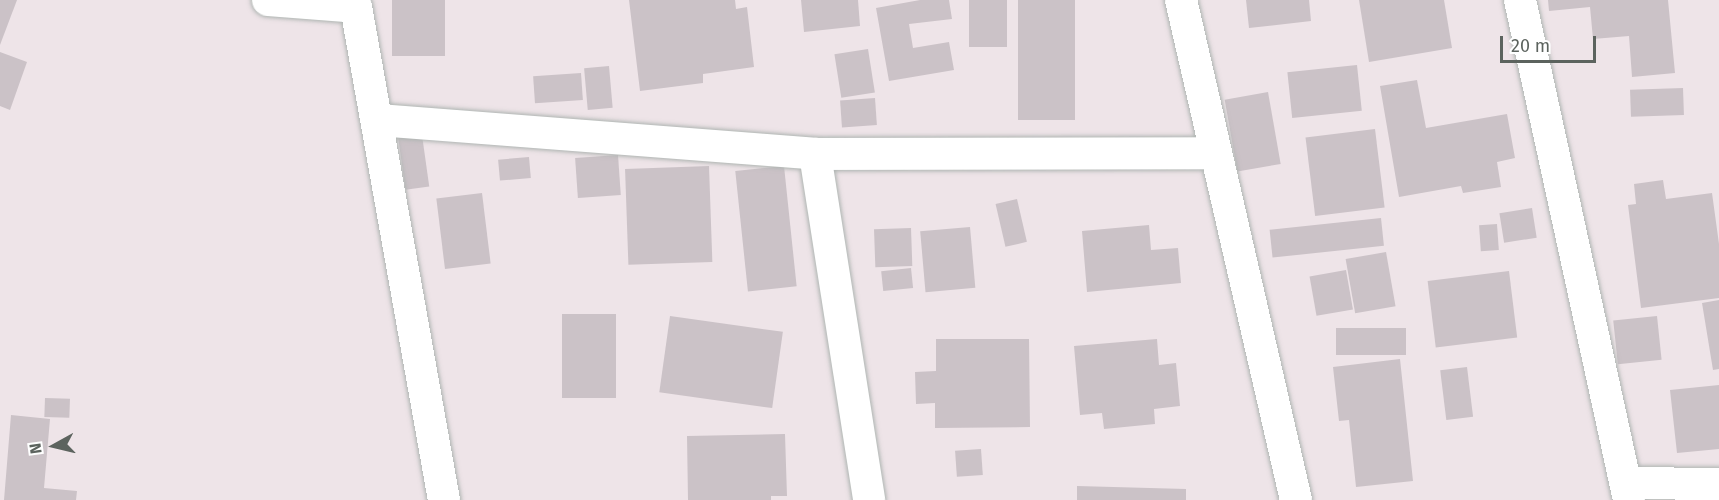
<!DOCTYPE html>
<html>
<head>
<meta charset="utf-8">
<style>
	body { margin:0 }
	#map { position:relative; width:1719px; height:500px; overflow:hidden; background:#eee4e8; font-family:"Fira Sans",sans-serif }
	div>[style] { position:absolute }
	.building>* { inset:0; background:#cbc2c7; transform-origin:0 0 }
	.roads { filter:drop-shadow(0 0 2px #afb5b2) drop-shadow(0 0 2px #afb5b2) }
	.minor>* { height:32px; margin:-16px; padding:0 16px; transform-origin:16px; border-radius:16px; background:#fff }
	span { translate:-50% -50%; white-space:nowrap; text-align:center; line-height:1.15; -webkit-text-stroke:5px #fff; paint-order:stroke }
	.north { position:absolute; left:24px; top:416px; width:60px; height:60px; -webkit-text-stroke:4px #fff; paint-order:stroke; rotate:262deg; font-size:16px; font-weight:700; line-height:24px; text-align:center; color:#5c635e }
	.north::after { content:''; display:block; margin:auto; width:21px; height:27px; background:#5c635e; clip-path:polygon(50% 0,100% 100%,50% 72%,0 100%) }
	.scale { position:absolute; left:1500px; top:36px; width:96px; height:27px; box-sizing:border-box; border:3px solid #5c635e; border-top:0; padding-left:8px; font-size:18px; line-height:21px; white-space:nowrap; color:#5c635e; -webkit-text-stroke:4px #fff; paint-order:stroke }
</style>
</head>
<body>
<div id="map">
	<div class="building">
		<div style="clip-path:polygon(0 0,17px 0,0 45px)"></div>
		<div style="left:392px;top:0;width:53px;height:56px"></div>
		<div style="clip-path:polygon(629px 0,735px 0,736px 9px,747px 7px,754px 67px,703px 74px,703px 83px,640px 91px)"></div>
		<div style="clip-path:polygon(801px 0,858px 0,860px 26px,804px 32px)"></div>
		<div style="clip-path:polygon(920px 0,949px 0,952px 19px,909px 24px,913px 48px,949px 42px,954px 70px,889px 81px,876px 8px)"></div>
		<div style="left:969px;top:0;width:38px;height:47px"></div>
		<div style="left:1018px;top:0;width:57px;height:120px"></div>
		<div style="clip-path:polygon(1246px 0,1309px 0,1311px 21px,1249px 28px)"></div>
		<div style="clip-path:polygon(1359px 0,1444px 0,1452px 48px,1369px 62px)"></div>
		<div style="clip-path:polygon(1548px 0,1668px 0,1675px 73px,1632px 77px,1629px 36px,1593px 39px,1590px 7px,1549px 11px)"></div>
		<div style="left:868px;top:49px;width:44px;height:34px;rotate:81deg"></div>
		<div style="clip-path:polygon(0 52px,27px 62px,10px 110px,0 106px)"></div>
		<div style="left:1357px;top:65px;width:46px;height:70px;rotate:84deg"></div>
		<div style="left:609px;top:66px;width:42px;height:25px;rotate:85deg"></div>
		<div style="left:581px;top:73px;width:27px;height:48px;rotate:86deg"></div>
		<div style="clip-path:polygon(1417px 80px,1426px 128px,1507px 114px,1515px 158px,1497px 162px,1501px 187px,1463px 193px,1461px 186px,1399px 197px,1380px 86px)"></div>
		<div style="left:1683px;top:88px;width:27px;height:53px;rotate:88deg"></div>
		<div style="left:1268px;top:92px;width:73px;height:44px;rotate:80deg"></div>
		<div style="left:875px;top:98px;width:27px;height:35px;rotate:86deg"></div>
		<div style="left:1375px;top:129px;width:79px;height:70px;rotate:83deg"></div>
		<div style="left:422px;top:135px;width:52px;height:24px;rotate:82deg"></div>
		<div style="left:618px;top:155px;width:40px;height:43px;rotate:86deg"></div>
		<div style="left:529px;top:157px;width:21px;height:31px;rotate:85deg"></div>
		<div style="left:709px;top:166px;width:96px;height:84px;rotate:88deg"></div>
		<div style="left:784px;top:166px;width:121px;height:49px;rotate:84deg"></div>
		<div style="clip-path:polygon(1663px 180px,1666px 199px,1712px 193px,1719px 244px,1719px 298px,1641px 308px,1628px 205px,1636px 204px,1634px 184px)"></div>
		<div style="left:482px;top:193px;width:71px;height:46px;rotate:83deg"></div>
		<div style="left:1017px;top:199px;width:44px;height:22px;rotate:77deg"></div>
		<div style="left:1532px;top:208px;width:30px;height:33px;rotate:81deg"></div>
		<div style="left:1381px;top:218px;width:28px;height:112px;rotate:84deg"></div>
		<div style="left:1497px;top:224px;width:26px;height:18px;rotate:86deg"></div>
		<div style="clip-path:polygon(1149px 225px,1151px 250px,1178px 248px,1181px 283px,1087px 292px,1082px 231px)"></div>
		<div style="left:970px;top:227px;width:61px;height:50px;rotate:85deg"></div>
		<div style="left:911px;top:228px;width:38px;height:37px;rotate:88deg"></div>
		<div style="left:1386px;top:252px;width:55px;height:41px;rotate:80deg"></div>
		<div style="left:911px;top:268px;width:20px;height:30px;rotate:84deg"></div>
		<div style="left:1346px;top:270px;width:40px;height:37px;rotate:80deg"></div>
		<div style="left:1509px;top:271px;width:67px;height:82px;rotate:83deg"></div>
		<div style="clip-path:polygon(1719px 300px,1719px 369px,1713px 370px,1702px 303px)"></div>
		<div style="left:562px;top:314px;width:54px;height:84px"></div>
		<div style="left:670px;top:316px;width:114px;height:77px;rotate:8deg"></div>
		<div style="left:1657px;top:316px;width:44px;height:44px;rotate:84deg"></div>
		<div style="left:1406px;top:328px;width:27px;height:70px;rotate:90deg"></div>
		<div style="clip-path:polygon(936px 339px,1029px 339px,1030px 427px,935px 428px,935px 403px,916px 404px,915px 372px,936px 371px)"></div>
		<div style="clip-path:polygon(1157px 339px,1159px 365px,1176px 363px,1180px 406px,1154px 409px,1155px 424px,1104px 429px,1102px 413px,1080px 415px,1074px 346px)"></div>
		<div style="clip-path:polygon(1400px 359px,1413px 481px,1356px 487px,1349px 420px,1339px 421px,1333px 367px)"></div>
		<div style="left:1467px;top:367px;width:50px;height:27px;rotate:83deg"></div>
		<div style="clip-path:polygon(1719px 385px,1719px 449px,1677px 453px,1670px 390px)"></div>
		<div style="left:45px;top:398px;width:25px;height:19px;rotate:2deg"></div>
		<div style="clip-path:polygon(11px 415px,50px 419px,44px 488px,77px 491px,76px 500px,4px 500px)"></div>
		<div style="clip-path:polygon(785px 434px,787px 496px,771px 496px,771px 500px,688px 500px,687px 436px)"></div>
		<div style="left:981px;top:449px;width:26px;height:26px;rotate:86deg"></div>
		<div style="clip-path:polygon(1077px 486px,1186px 489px,1186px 500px,1077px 500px)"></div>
	</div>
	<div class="roads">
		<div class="minor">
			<div style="left:268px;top:0;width:88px;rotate:4.5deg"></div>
			<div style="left:356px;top:7px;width:501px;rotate:79.88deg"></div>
			<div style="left:1181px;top:0;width:513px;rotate:77.05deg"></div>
			<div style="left:1520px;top:0;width:512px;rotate:77.7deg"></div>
			<div style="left:378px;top:120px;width:438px;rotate:4.4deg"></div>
			<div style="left:815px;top:154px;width:400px;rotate:-0.1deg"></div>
			<div style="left:815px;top:154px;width:350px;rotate:81.1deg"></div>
			<div style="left:1626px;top:483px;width:93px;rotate:0.6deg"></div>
		</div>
	</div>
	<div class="north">N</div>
	<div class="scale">20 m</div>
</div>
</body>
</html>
